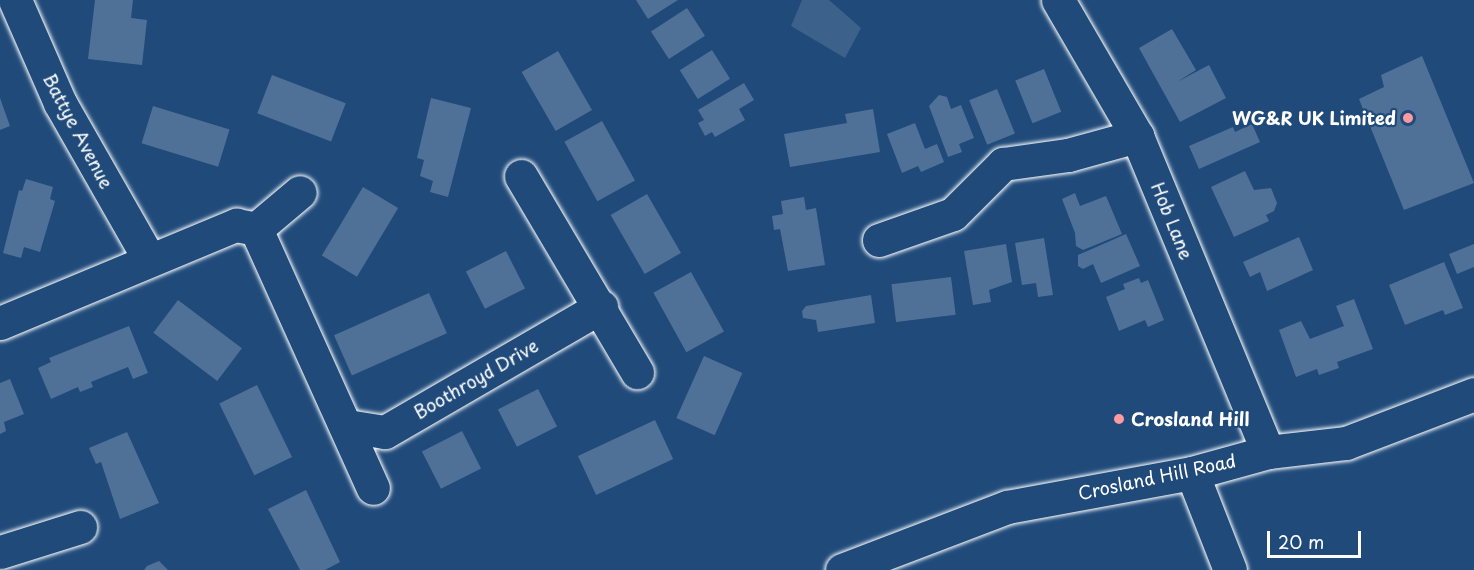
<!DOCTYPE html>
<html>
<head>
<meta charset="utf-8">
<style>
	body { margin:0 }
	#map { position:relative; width:1474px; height:570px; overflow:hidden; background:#1f4a7a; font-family:"Playpen Sans",sans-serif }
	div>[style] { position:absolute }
	.green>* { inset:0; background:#3c618b }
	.building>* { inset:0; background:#507197; transform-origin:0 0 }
	.roads { filter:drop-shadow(0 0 2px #fff) drop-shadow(0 0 2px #fff) }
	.minor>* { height:33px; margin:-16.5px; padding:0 16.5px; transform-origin:16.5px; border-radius:16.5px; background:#1f4a7a }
	.dots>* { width:16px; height:16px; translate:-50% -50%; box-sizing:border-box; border:3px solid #1f4a7a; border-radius:50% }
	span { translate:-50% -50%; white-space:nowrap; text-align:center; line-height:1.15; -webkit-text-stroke:4.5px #1f4a7a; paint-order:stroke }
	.poi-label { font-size:18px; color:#fff; font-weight:700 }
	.right { translate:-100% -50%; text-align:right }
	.left { translate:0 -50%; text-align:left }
	.street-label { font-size:18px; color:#fff }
	.scale { position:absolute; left:1267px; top:531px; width:94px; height:27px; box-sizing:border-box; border:3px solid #fff; border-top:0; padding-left:8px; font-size:18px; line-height:21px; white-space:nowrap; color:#fff; -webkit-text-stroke:4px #1f4a7a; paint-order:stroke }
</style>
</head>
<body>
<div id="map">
	<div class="green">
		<div style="clip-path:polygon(802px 0,829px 0,861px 28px,845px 58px,791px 26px)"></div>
	</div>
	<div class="building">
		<div style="clip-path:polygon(95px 0,133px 0,131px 18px,147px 20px,142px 65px,88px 59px)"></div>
		<div style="clip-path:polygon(636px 0,678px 0,648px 19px)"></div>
		<div style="left:687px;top:8px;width:33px;height:43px;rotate:57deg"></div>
		<div style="clip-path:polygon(1172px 29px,1196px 70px,1177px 82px,1209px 65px,1226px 98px,1180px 122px,1139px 48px)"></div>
		<div style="left:712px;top:50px;width:34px;height:38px;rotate:58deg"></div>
		<div style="left:558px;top:51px;width:68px;height:42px;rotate:60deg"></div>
		<div style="clip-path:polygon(1422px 56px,1474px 183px,1404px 210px,1359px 99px,1384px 87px,1381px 75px)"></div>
		<div style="left:1044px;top:69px;width:46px;height:31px;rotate:68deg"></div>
		<div style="left:272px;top:75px;width:79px;height:41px;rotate:21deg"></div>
		<div style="clip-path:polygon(744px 83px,754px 100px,739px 109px,745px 120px,715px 137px,712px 132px,705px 136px,698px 123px,704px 120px,698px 110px)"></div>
		<div style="left:997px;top:89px;width:48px;height:30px;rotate:68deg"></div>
		<div style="clip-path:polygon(939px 95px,947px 97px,951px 109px,961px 105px,974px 138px,959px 144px,962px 152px,948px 157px,929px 106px)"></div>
		<div style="clip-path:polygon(0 98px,10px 126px,0 130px)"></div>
		<div style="clip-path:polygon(431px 98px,471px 108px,448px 197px,430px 192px,433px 181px,420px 176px,424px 160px,417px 158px)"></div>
		<div style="left:153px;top:106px;width:80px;height:39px;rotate:17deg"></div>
		<div style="clip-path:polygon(873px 109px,880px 152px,790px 167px,784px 134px,847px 123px,845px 114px)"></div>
		<div style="left:602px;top:121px;width:68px;height:43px;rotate:61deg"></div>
		<div style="clip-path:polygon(915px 123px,925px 149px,937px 144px,944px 162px,921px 172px,918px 166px,902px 173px,887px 134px)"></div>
		<div style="clip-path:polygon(1252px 124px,1260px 142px,1199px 169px,1189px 146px,1233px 127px,1235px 132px)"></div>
		<div style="clip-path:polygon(1245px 171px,1254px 190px,1271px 188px,1277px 203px,1274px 211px,1266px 215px,1269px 221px,1234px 237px,1211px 187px)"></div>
		<div style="clip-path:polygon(26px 179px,53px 187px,50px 199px,55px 201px,40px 252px,24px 247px,21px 258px,3px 253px,19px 190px,22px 191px)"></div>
		<div style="left:363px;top:187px;width:41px;height:80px;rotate:31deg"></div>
		<div style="clip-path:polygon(1075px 193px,1080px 206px,1106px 196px,1122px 234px,1083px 250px,1076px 246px,1075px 233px,1062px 199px)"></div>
		<div style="left:647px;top:194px;width:68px;height:42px;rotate:60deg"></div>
		<div style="clip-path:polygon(804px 197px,806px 210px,816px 208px,825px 265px,788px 271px,780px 229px,774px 230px,772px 216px,783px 214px,781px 201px)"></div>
		<div style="clip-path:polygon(1126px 234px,1140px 266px,1101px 283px,1093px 264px,1083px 269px,1078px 266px,1078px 255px)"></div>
		<div style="clip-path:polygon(1299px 237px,1313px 270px,1267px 291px,1260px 272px,1250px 277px,1243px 262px)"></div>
		<div style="clip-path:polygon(1044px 238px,1053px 295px,1038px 297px,1036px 283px,1022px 285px,1015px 243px)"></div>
		<div style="clip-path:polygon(1006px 244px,1012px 282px,989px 290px,991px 302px,973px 305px,964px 251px)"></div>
		<div style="clip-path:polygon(1474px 244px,1474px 267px,1457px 274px,1449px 254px)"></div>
		<div style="left:506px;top:251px;width:42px;height:45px;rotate:63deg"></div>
		<div style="clip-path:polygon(1444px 262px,1463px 308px,1445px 315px,1443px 310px,1405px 325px,1389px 285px)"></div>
		<div style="left:691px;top:272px;width:68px;height:43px;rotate:61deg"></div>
		<div style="left:951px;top:277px;width:38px;height:60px;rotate:83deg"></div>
		<div style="clip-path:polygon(1139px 278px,1141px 283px,1148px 280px,1164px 320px,1148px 327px,1145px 320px,1119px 331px,1106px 297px,1125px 289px,1123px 284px)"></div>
		<div style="left:429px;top:293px;width:44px;height:104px;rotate:66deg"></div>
		<div style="clip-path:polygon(871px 295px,875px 323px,818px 332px,816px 320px,803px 318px,802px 311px,806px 306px)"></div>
		<div style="clip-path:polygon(1354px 299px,1373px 349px,1337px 362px,1339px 368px,1319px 375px,1317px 369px,1296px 377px,1279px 330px,1301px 321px,1310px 339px,1344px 326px,1336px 306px)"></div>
		<div style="left:178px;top:300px;width:80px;height:41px;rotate:37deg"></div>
		<div style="clip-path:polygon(129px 326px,148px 373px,133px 379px,128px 367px,91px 382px,93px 387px,80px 392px,78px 387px,51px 399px,38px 368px,51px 362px,49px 358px)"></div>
		<div style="left:704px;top:356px;width:42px;height:68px;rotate:24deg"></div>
		<div style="clip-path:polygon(10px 379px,24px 414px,4px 422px,6px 431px,0 434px,0 383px)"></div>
		<div style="left:257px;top:385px;width:80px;height:42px;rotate:64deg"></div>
		<div style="left:538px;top:389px;width:42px;height:45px;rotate:63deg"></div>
		<div style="left:655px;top:420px;width:43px;height:85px;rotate:65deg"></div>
		<div style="left:462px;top:431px;width:42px;height:45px;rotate:63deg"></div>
		<div style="clip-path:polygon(127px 432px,159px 503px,120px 519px,101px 462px,96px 464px,89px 448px)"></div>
		<div style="clip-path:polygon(306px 490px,340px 562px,325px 570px,300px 570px,268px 509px)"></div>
		<div style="clip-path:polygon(159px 561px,168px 570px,144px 570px,147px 566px)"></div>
	</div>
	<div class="roads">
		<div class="minor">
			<div style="left:15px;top:0;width:112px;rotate:66.4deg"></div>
			<div style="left:60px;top:103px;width:180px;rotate:60.3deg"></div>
			<div style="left:1058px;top:0;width:157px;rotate:59.8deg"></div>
			<div style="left:1137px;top:136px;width:342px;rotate:67.5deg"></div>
			<div style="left:521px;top:176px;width:228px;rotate:59.4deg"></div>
			<div style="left:256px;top:229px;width:284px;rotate:65.7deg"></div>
			<div style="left:879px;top:240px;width:78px;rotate:-19.4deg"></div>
			<div style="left:953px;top:214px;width:71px;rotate:-45deg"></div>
			<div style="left:1003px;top:164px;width:66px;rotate:-7.9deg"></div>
			<div style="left:1068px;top:155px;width:72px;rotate:-15.4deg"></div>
			<div style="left:0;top:323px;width:256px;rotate:-22.6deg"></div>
			<div style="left:236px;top:225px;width:20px;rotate:11deg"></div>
			<div style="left:256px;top:229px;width:57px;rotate:-40.1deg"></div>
			<div style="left:347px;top:426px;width:38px;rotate:9deg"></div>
			<div style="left:385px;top:432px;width:250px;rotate:-30.1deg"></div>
			<div style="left:1192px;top:473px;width:104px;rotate:68.6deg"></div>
			<div style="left:0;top:552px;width:84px;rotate:-17.4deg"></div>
			<div style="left:842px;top:570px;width:177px;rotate:-20.9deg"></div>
			<div style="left:1007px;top:507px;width:188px;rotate:-10.4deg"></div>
			<div style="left:1192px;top:473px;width:79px;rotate:-15.4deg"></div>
			<div style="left:1268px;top:452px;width:79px;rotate:-6.6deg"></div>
			<div style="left:1346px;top:443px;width:137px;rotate:-20.9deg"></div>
		</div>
	</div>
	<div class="dots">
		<div style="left:1408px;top:118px;background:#ff9aa2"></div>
		<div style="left:1119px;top:419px;background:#ff9aa2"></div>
	</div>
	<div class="poi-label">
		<span class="right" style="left:1396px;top:118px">WG&amp;R UK Limited</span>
		<span class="left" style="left:1131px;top:419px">Crosland Hill</span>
	</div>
	<div class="street-label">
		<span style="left:78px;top:131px;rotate:62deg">Battye Avenue</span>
		<span style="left:1172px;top:221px;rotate:68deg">Hob Lane</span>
		<span style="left:476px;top:379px;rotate:-30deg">Boothroyd Drive</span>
		<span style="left:1157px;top:477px;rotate:-12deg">Crosland Hill Road</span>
	</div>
	<div class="scale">20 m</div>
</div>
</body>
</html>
